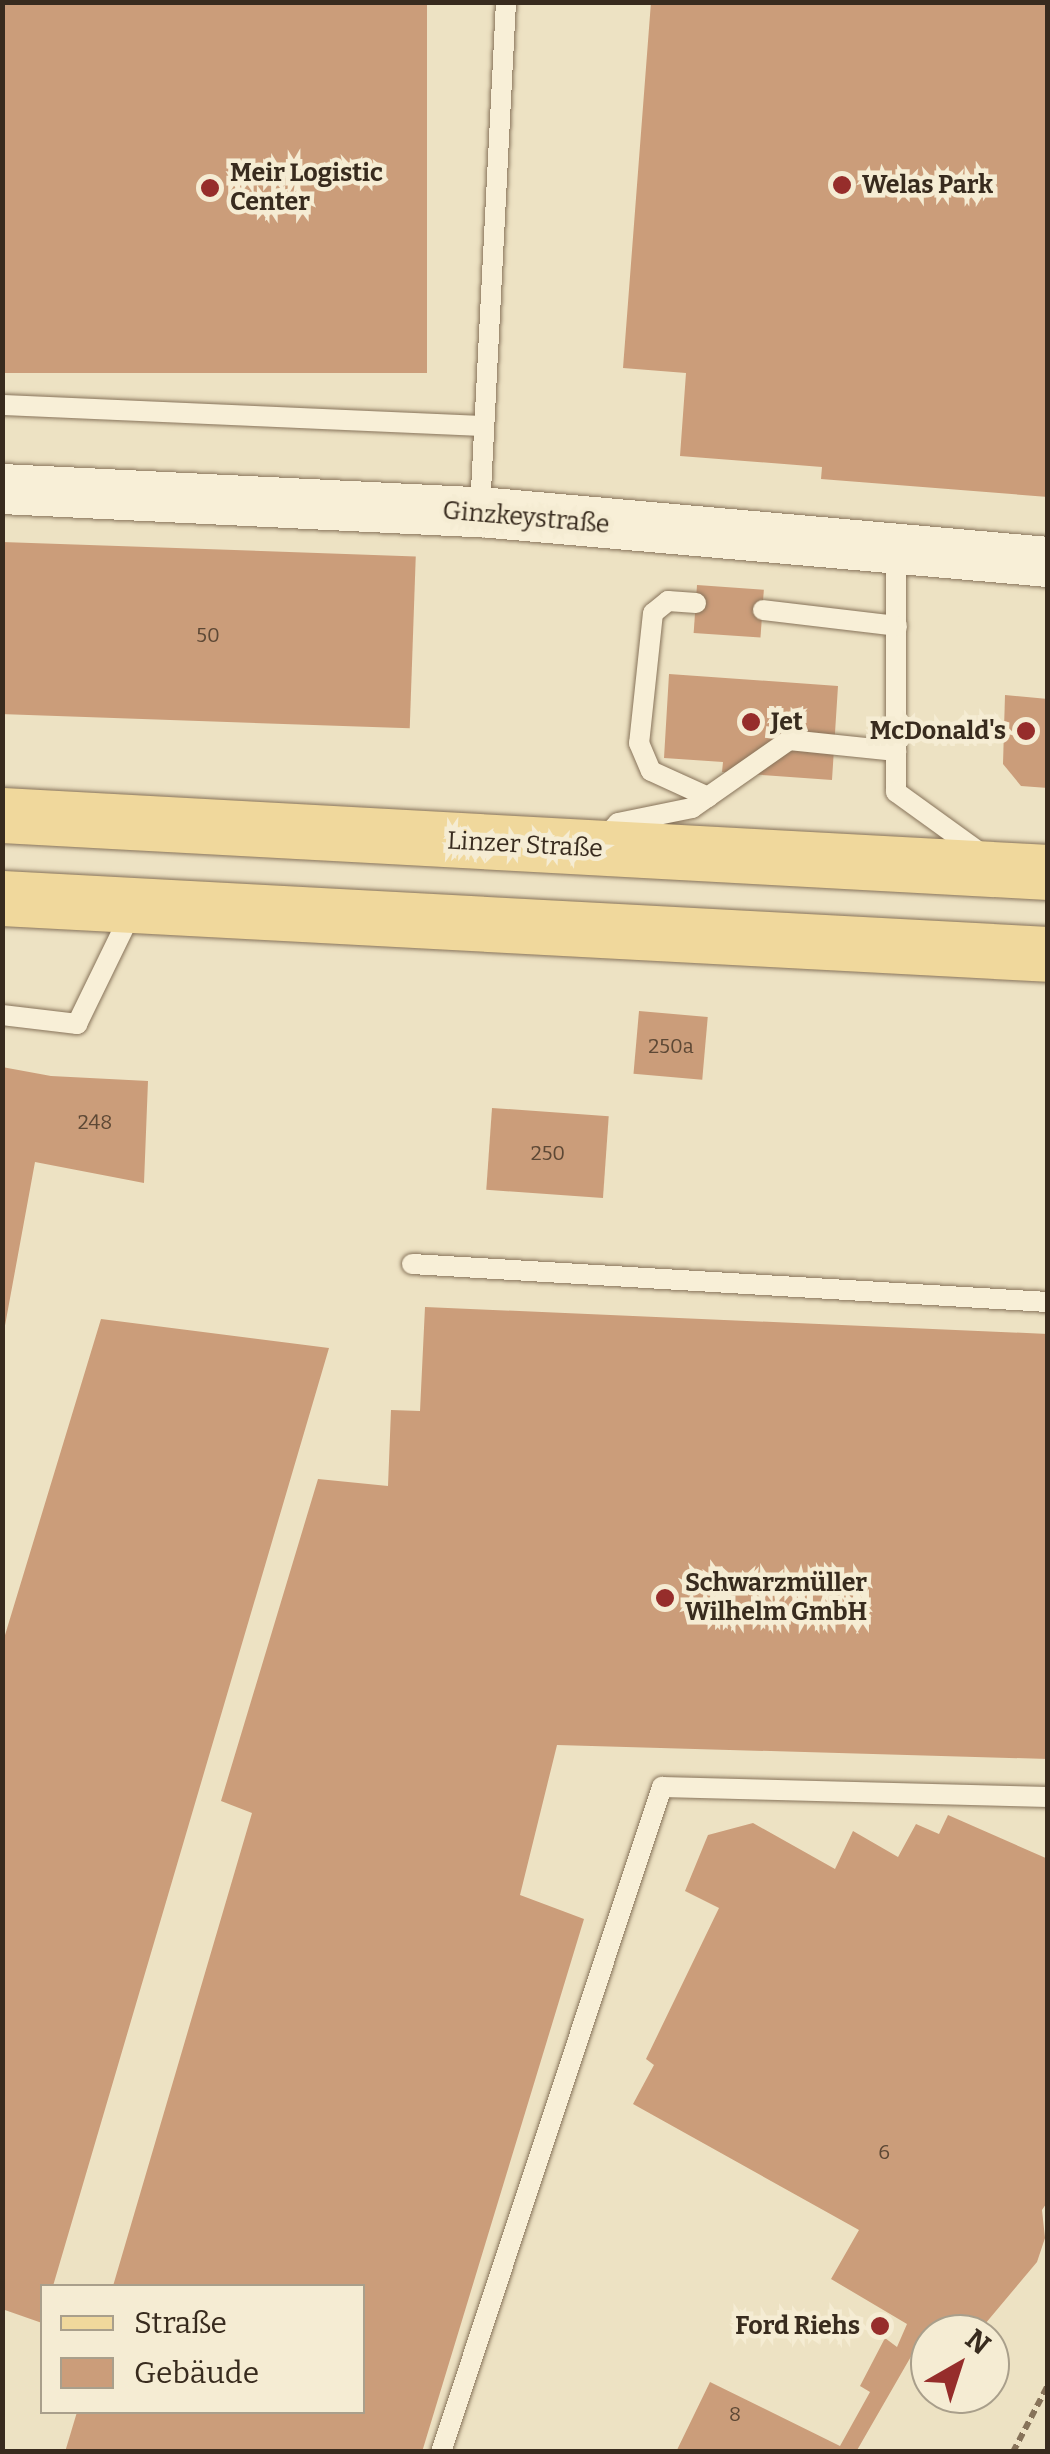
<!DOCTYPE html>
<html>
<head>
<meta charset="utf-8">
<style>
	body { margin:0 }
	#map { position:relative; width:1050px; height:2454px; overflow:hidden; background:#ede2c3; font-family:Bitter,serif }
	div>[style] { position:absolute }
	.building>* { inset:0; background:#cb9d7a; transform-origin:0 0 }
	.path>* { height:6px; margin-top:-3px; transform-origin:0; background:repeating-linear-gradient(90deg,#87735a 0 8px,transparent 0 13px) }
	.roads { filter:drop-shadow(0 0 2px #87735a) drop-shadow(0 0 2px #87735a) }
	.service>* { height:20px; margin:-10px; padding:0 10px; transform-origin:10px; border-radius:10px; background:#f8efd7 }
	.tertiary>* { height:50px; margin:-25px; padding:0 25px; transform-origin:25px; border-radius:25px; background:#f8efd7 }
	.primary>* { height:55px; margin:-27.5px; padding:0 27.5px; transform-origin:27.5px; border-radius:27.5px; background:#f0d89c }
	.dots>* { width:28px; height:28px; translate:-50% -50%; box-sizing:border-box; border:5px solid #f5ecd3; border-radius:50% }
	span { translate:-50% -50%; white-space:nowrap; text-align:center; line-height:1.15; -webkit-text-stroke:9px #f5ecd3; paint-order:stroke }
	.number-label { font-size:20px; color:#5d4835 }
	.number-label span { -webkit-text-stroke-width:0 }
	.poi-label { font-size:25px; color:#382b1e; font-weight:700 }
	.left { translate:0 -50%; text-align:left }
	.right { translate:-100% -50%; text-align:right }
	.street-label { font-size:25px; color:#382b1e }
	.frame { position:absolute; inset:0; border:5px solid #382b1e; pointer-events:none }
	.legend { position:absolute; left:40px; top:2284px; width:325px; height:130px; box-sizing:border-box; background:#f5ecd3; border:2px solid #a99f8b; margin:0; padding:12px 18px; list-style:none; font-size:30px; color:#382b1e }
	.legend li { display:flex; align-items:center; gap:20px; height:50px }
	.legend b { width:50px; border:2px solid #a99f8b }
	.north { position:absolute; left:910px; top:2314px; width:100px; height:100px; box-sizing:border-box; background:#f5ecd3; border:2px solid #a99f8b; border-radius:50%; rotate:39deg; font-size:28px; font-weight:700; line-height:40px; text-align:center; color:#382b1e }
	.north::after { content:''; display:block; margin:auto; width:35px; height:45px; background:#962d2b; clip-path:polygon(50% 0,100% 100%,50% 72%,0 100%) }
</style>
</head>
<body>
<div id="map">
	<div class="building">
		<div style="left:2px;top:2px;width:425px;height:371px"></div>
		<div style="clip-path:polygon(651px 2px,1048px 2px,1048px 497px,821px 479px,822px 467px,680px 456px,686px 373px,623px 368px)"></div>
		<div style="left:2px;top:542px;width:414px;height:172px;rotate:2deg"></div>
		<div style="left:697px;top:585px;width:67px;height:48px;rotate:4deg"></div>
		<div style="clip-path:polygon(669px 674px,838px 686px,832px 780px,722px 772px,723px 762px,664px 758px)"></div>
		<div style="clip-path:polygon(1005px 695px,1048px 699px,1048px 788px,1021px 786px,1003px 764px)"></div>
		<div style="left:639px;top:1011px;width:69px;height:63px;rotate:5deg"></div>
		<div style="clip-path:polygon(2px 1067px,51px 1076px,148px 1081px,144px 1183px,35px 1162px,4px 1331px)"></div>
		<div style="left:492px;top:1108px;width:117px;height:82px;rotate:4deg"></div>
		<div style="clip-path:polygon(425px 1307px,1048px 1334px,1048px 1759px,557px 1745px,520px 1895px,584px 1919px,422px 2452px,65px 2452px,77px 2412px,362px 2412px,362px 2286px,113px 2286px,252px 1813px,221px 1801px,318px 1479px,388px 1486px,391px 1410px,420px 1411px)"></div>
		<div style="clip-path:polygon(101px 1319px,329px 1348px,53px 2286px,42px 2286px,42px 2323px,2px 2309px,2px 1645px)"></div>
		<div style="clip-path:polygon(948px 1815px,1048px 1859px,1048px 2201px,1042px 2210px,1045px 2238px,1037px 2262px,985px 2324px,965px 2334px,930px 2334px,930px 2349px,913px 2353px,856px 2452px,676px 2452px,710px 2382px,840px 2446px,870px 2392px,860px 2386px,885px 2338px,897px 2347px,907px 2324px,831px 2279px,859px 2230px,633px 2104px,654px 2065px,646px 2059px,719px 1908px,685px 1891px,708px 1835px,753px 1823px,835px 1869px,853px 1831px,898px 1857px,916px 1824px,939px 1834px)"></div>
	</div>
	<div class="path">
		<div style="left:1013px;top:2452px;width:76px;rotate:-62.4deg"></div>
	</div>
	<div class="roads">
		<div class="service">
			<div style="left:2px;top:405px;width:482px;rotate:2.5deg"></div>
			<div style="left:480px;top:510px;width:509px;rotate:-87.07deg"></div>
			<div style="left:896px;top:551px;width:241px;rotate:90deg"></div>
			<div style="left:896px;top:792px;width:106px;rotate:35.8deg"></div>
			<div style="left:696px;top:603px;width:28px;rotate:-176deg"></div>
			<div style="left:668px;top:601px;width:19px;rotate:141deg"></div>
			<div style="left:653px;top:613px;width:131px;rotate:96.1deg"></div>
			<div style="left:639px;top:743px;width:30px;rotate:67deg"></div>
			<div style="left:651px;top:771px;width:63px;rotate:24.5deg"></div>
			<div style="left:763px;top:610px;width:135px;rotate:6.8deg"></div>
			<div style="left:607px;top:835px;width:16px;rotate:-47deg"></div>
			<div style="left:618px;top:823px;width:76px;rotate:-11.5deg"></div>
			<div style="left:692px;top:808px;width:118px;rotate:-35deg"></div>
			<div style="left:789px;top:740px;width:108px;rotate:5.9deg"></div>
			<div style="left:2px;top:1015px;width:76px;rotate:6.8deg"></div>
			<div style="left:77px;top:1024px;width:128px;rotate:-64deg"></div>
			<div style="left:412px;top:1264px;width:637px;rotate:3.42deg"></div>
			<div style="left:441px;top:2452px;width:701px;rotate:-71.62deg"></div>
			<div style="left:662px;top:1787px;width:386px;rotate:1.5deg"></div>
		</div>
		<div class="tertiary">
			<div style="left:2px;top:489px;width:479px;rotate:2.8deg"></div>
			<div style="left:480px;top:512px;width:570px;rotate:5.03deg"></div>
		</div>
		<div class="primary">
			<div style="left:2px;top:815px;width:1048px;rotate:3.12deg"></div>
			<div style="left:2px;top:898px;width:1047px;rotate:3.06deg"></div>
		</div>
	</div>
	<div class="dots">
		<div style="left:842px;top:185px;background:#962d2b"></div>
		<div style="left:210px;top:188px;background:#962d2b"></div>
		<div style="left:751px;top:722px;background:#962d2b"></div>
		<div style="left:1026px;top:731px;background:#962d2b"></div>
		<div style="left:665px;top:1598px;background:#962d2b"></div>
		<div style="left:880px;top:2326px;background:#962d2b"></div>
	</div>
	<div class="number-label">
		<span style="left:208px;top:635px">50</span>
		<span style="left:671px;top:1046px">250a</span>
		<span style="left:95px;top:1122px">248</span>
		<span style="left:548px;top:1153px">250</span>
		<span style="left:884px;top:2152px">6</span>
		<span style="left:735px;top:2414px">8</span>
	</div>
	<div class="poi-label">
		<span class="left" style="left:230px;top:188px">Meir Logistic<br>Center</span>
		<span class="left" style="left:862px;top:185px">Welas Park</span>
		<span class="left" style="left:771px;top:722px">Jet</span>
		<span class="right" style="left:1006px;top:731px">McDonald's</span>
		<span class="left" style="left:685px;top:1598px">Schwarzmüller<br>Wilhelm GmbH</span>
		<span class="right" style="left:860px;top:2326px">Ford Riehs</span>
	</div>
	<div class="street-label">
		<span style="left:526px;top:518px;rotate:5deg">Ginzkeystraße</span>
		<span style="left:525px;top:845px;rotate:3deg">Linzer Straße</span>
	</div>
	<div class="frame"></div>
	<ul class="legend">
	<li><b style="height:12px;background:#f0d89c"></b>Straße</li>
	<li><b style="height:28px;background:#cb9d7a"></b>Gebäude</li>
	</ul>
	<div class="north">N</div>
</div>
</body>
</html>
